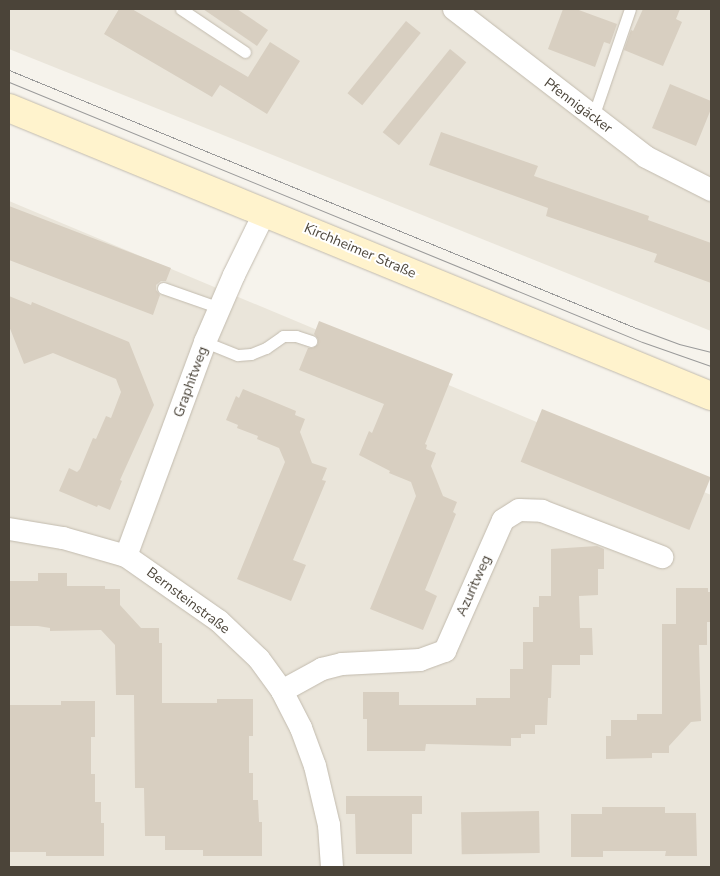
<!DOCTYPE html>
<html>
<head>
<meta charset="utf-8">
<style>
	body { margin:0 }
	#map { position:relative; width:720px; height:876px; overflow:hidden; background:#f6f3ec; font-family:"Nunito Sans",sans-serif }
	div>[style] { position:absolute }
	.residential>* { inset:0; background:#eae5da }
	.building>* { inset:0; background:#d8cfc1; transform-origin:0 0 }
	.roads { filter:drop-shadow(0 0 1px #c2bbae) drop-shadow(0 0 1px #c2bbae) }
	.lane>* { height:11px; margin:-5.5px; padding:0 5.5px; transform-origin:5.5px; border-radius:5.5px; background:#fff }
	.street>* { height:22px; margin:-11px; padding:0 11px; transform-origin:11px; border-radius:11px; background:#fff }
	.secondary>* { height:28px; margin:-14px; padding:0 14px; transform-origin:14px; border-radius:14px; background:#fff3cd }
	.tram>* { height:1px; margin:-0.5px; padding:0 0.5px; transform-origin:0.5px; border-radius:0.5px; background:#9a9a9a }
	span { translate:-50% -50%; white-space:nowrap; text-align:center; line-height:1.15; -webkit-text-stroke:4px #fff; paint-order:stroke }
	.street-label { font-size:14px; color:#4b4439 }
	.frame { position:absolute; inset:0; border:10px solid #4b4439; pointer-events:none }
</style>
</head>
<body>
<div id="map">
	<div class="residential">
		<div style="clip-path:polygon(9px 9px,711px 9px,711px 331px,9px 49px)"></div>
		<div style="clip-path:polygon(9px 201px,711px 495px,711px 867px,9px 867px)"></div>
	</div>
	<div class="building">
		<div style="clip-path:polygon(119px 9px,132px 9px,248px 77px,270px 42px,300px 61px,267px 114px,220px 85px,212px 97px,104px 34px)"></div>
		<div style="clip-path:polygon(203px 9px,237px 9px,268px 30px,257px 46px)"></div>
		<div style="clip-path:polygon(563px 9px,576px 9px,617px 24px,610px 44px,604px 42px,595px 67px,548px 49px)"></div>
		<div style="clip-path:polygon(643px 9px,680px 9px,676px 19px,682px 22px,663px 66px,624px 50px,631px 30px,633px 31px)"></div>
		<div style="left:406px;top:21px;width:19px;height:93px;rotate:39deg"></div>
		<div style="left:450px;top:49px;width:21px;height:107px;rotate:39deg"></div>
		<div style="clip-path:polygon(670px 84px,711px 101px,711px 109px,696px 146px,652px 128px)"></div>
		<div style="clip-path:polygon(441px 132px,538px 166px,534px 176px,649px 216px,648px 220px,711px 243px,711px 283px,654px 262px,657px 254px,546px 216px,548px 208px,429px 165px)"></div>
		<div style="clip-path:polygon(9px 206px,171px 268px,166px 281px,161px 281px,156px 285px,156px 290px,160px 295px,153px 315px,9px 260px)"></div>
		<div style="clip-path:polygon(9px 296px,31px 305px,32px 302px,129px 342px,154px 405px,120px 480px,122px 481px,110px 510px,98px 505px,97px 507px,59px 491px,69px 468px,77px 472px,80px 469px,93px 438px,96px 439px,106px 416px,111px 418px,121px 392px,116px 379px,53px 353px,24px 364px,9px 326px)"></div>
		<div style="clip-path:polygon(319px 321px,453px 374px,425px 444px,427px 445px,426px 449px,436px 453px,431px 466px,443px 496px,457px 502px,453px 512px,456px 514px,425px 590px,437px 596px,423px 630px,370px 609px,416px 496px,411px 482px,389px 473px,390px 471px,359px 455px,369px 431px,372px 433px,384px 404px,299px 370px,308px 348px,313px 348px,318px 344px,318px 339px,314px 334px)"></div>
		<div style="clip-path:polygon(243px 389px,296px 411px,295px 415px,305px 419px,300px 432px,312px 463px,327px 468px,322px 480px,326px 481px,293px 560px,306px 565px,291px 601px,237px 579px,285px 462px,279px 448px,257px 439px,258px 436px,237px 428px,238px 425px,226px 420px,236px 396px,239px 398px)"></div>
		<div style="left:542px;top:409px;width:182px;height:57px;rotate:22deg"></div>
		<div style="clip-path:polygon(597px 546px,604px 549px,604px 569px,598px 569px,598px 595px,579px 596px,580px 628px,592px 628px,593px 655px,580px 655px,580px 665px,552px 665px,551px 698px,548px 698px,547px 725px,535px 725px,535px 734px,521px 734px,521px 738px,511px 738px,511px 746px,426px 744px,425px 751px,367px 751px,367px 719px,363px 719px,363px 692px,399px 692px,399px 705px,476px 705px,476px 698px,510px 698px,510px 669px,523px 669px,523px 642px,533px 642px,533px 607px,539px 607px,539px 596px,551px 596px,551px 549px)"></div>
		<div style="clip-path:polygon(38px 573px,67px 573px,67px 586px,105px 586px,105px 589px,120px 589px,120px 605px,141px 628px,159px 628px,159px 643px,162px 643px,162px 703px,217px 703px,217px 699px,253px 699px,253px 736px,249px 736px,249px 773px,253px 773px,253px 800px,258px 800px,259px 822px,262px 822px,262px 856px,203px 856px,203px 850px,165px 850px,165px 836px,145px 836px,144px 788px,135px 788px,134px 695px,116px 695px,115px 645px,101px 630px,50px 631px,50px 628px,38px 626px,9px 626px,9px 581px,38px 581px)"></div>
		<div style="clip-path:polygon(676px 588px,708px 588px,708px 592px,711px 592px,711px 622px,707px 622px,707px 645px,699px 645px,701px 721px,691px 722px,669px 746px,669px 753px,652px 753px,652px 758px,606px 759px,606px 736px,611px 736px,611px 720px,637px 720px,637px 714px,662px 714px,662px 624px,676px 624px)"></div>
		<div style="clip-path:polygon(61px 701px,95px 701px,95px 737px,91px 737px,91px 774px,95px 774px,95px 802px,101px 802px,101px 823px,104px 823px,104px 856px,46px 856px,46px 852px,9px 852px,9px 705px,61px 705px)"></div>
		<div style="clip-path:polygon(346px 796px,422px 796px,422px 814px,412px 814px,412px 854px,356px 854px,355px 814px,346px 814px)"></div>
		<div style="clip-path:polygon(602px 807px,665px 807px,665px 813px,696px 813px,697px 856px,665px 856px,666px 851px,603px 851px,603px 857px,571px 857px,571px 814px,602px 814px)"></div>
		<div style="left:539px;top:811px;width:42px;height:78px;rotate:89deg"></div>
	</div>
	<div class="roads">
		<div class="lane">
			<div style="left:181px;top:9px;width:77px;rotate:33.9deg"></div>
			<div style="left:593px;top:117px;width:114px;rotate:-71.1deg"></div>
			<div style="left:163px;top:288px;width:60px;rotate:19.3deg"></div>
			<div style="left:205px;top:342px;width:35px;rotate:22deg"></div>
			<div style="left:238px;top:355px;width:13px;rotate:-4deg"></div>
			<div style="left:251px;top:354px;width:16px;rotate:-22deg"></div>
			<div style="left:266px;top:348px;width:21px;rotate:-35deg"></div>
			<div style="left:283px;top:336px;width:13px"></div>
			<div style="left:296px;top:336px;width:16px;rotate:18deg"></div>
		</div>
		<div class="street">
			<div style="left:454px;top:9px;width:242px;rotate:37.6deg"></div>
			<div style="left:646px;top:157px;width:73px;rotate:26.9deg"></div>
			<div style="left:9px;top:529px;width:55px;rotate:9.5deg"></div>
			<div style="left:63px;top:538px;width:66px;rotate:15.9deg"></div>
			<div style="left:126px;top:556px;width:113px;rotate:35deg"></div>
			<div style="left:219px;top:621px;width:55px;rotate:43.5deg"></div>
			<div style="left:259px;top:659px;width:39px;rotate:54deg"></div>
			<div style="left:282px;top:691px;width:42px;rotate:62.8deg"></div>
			<div style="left:301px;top:728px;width:40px;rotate:69.8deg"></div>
			<div style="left:315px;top:766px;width:61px;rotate:76.7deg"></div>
			<div style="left:329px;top:825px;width:42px;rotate:85.9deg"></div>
			<div style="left:126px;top:556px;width:228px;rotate:-69.7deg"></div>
			<div style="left:205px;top:342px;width:73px;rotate:-66.6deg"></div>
			<div style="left:234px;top:275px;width:70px;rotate:-63.8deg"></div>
			<div style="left:282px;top:691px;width:46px;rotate:-28.8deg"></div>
			<div style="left:322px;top:669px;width:21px;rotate:-14deg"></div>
			<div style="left:342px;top:664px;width:78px;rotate:-2.9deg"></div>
			<div style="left:420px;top:660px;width:27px;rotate:-20deg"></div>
			<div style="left:445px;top:651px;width:143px;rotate:-66.1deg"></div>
			<div style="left:503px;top:520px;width:19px;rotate:-32deg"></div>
			<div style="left:519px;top:510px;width:23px;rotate:2deg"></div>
			<div style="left:542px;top:511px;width:129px;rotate:21deg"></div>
		</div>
		<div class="secondary">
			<div style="left:9px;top:108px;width:759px;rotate:22.31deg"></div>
		</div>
	</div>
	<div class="tram">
		<div style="left:9px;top:70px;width:678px;rotate:22.37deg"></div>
		<div style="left:636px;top:328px;width:46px;rotate:20.4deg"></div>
		<div style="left:679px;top:344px;width:33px;rotate:14deg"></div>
		<div style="left:9px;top:82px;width:684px;rotate:22.33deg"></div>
		<div style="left:642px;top:342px;width:73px;rotate:19.2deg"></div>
	</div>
	<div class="street-label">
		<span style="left:578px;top:106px;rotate:37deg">Pfennigäcker</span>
		<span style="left:360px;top:251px;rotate:23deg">Kirchheimer Straße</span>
		<span style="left:191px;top:382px;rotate:-70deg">Graphitweg</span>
		<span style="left:474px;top:586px;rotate:-66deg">Azuritweg</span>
		<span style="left:188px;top:601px;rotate:37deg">Bernsteinstraße</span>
	</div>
	<div class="frame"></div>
</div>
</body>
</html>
